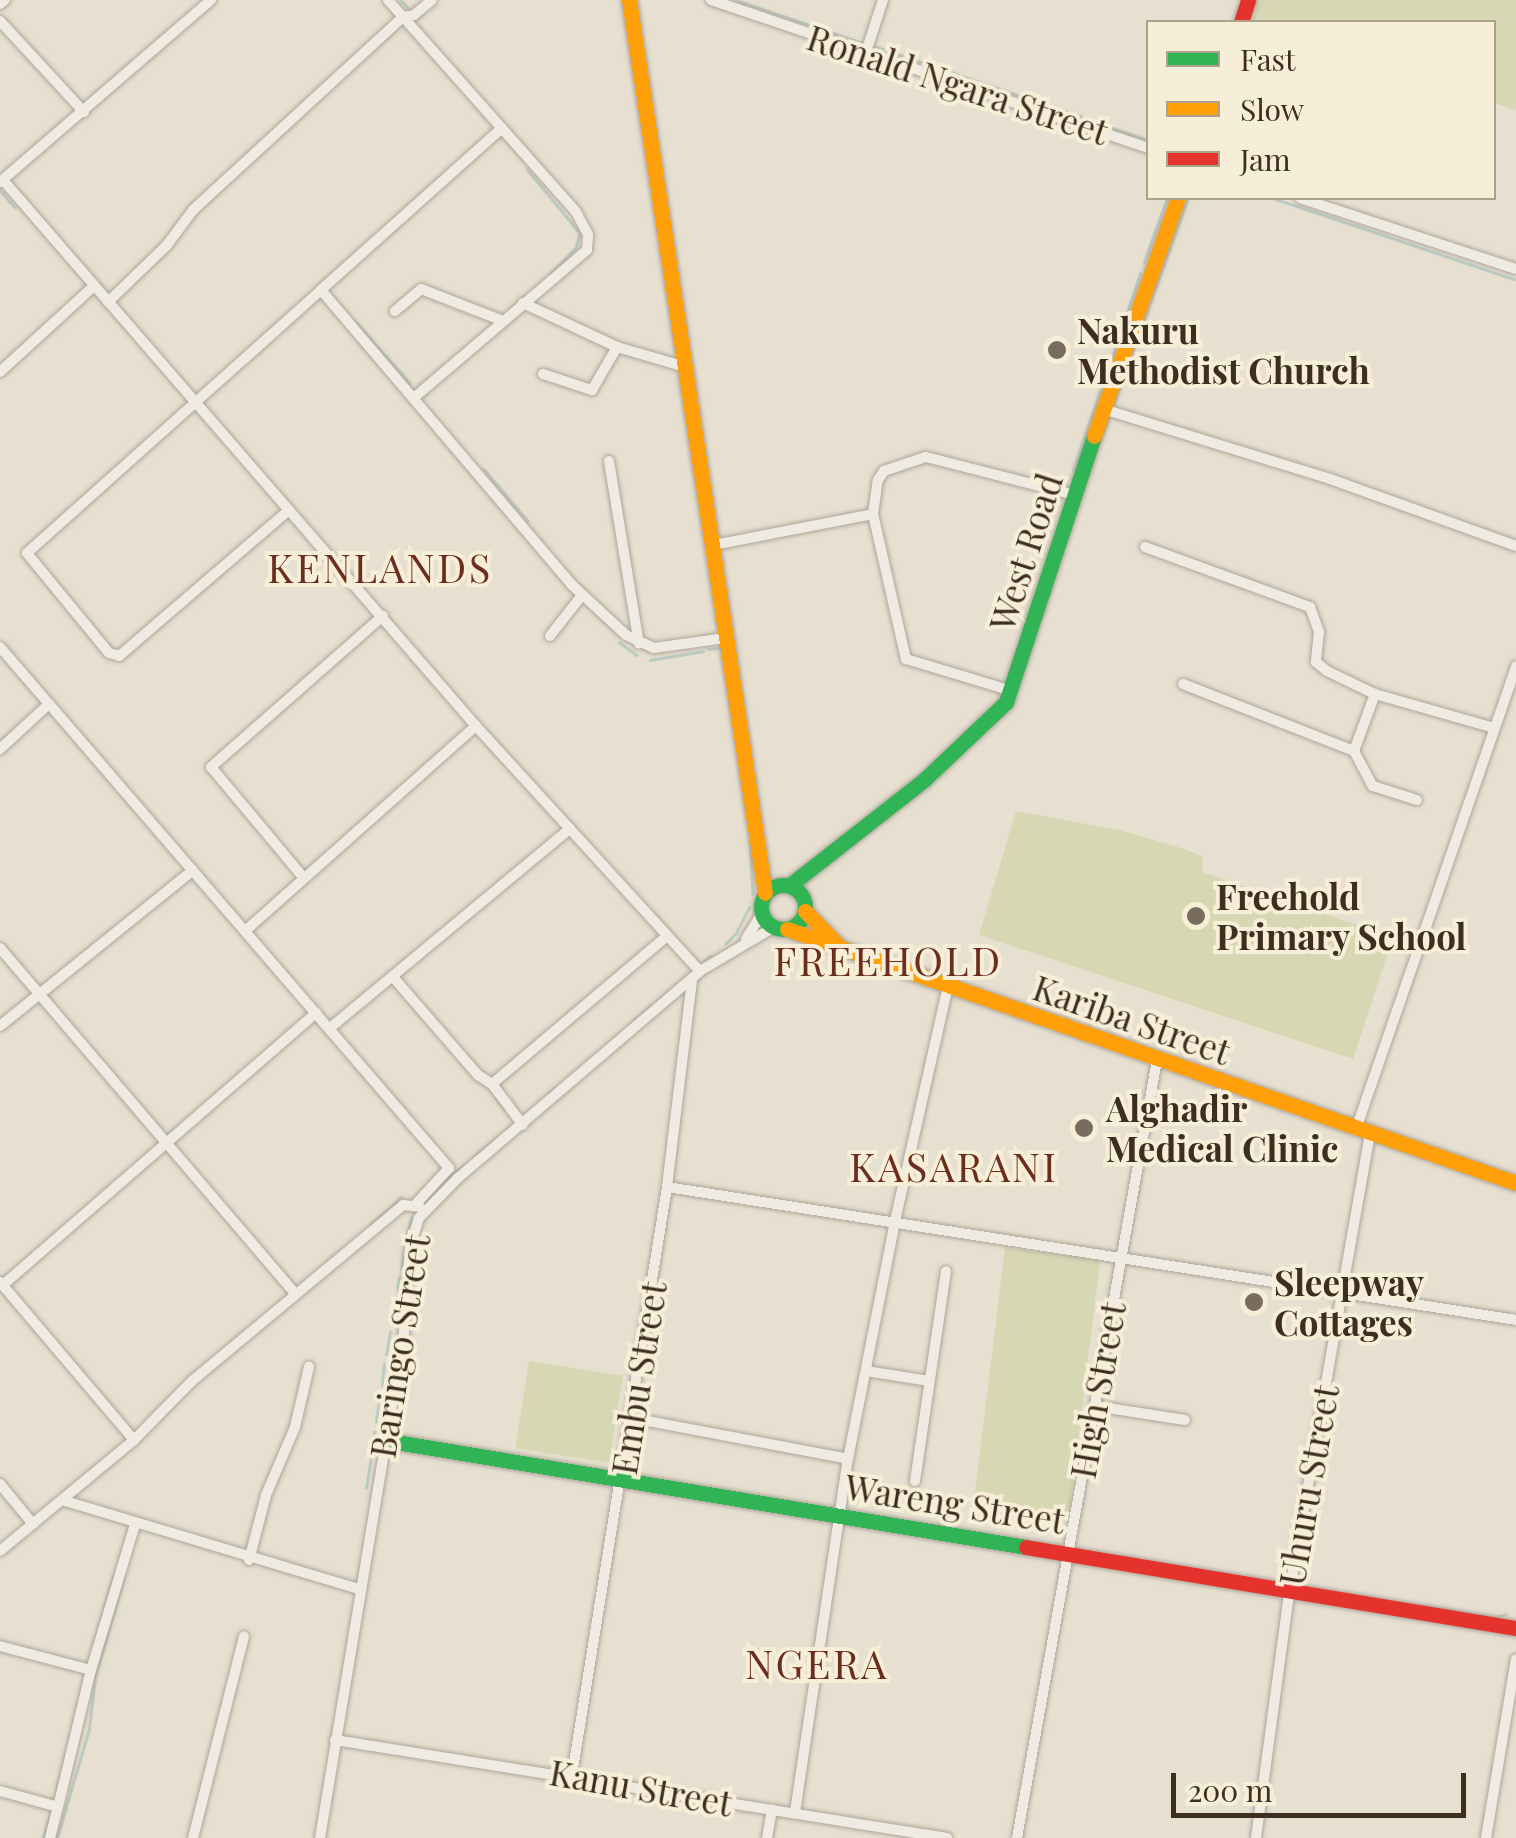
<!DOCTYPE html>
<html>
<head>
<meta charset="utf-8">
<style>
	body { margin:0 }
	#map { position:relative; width:1516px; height:1838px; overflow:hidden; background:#e7e0d1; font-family:"Playfair Display",serif }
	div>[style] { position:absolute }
	.green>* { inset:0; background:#d6d7b3; transform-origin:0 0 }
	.stream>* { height:2.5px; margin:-1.25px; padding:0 1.25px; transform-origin:1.25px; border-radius:1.25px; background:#bcccc2 }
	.roads { filter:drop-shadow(0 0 2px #ada599) drop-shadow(0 0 2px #ada599) }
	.street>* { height:10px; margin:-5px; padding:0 5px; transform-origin:5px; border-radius:5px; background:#efebe3 }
	.fast>* { height:15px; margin:-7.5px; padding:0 7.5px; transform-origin:7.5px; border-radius:7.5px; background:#30b455 }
	.fast>.ring { margin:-7.5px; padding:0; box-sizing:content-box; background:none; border:15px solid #30b455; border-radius:50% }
	.slow>* { height:15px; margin:-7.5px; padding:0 7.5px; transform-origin:7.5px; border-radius:7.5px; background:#ff9f0a }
	.jam>* { height:15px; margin:-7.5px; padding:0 7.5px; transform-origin:7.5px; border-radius:7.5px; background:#e5322d }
	.dots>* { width:28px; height:28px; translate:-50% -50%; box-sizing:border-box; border:5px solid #f7eed8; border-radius:50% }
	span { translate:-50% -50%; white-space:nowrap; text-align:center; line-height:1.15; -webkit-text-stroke:8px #f7eed8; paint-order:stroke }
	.street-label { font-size:35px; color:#3d2e20 }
	.poi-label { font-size:35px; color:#3d2e20; font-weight:700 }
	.left { translate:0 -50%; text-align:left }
	.quarter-label { font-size:40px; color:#6b2e1e; letter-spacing:2.5px }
	.legend { position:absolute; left:1146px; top:20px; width:350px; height:180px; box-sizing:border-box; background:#f7eed8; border:2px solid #ada18e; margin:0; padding:12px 18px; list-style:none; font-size:30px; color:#3d2e20 }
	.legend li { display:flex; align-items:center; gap:20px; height:50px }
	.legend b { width:50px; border:2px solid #ada18e }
	.scale { position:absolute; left:1171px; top:1773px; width:295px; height:45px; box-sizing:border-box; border:5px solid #3d2e20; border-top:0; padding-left:12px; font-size:30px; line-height:35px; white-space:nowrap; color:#3d2e20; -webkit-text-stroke:8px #f7eed8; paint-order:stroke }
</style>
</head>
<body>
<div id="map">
	<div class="green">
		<div style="clip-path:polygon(1247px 0,1516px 0,1516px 110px,1494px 103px,1494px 22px,1255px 22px,1242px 18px)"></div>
		<div style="clip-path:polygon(1016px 811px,1119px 830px,1178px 847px,1203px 856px,1202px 872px,1393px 937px,1353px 1059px,979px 935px)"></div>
		<div style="left:1005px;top:1248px;width:96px;height:260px;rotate:7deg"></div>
		<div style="left:529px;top:1361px;width:95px;height:88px;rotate:9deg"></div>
	</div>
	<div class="stream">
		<div style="left:401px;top:0;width:13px;rotate:48deg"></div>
		<div style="left:736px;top:0;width:131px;rotate:18.7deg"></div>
		<div style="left:874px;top:46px;width:218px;rotate:18.8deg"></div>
		<div style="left:1095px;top:122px;width:56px;rotate:18.8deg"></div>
		<div style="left:527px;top:169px;width:83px;rotate:50.4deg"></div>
		<div style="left:580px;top:233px;width:16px;rotate:105deg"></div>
		<div style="left:576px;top:248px;width:36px;rotate:134deg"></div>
		<div style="left:0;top:190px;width:23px;rotate:49deg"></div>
		<div style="left:1273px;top:198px;width:256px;rotate:18.6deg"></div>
		<div style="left:1144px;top:262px;width:68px;rotate:-70.2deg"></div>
		<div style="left:354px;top:320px;width:84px;rotate:48.4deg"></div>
		<div style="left:1105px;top:378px;width:110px;rotate:-71.4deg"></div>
		<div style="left:1112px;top:408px;width:223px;rotate:-70.1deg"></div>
		<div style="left:1100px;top:441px;width:27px;rotate:-70deg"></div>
		<div style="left:484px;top:469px;width:68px;rotate:49.8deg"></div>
		<div style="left:1073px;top:471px;width:84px;rotate:-71.4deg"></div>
		<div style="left:1046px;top:598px;width:58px;rotate:-71.9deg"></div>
		<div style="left:619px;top:642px;width:22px;rotate:36deg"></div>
		<div style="left:708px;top:649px;width:12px;rotate:-5deg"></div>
		<div style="left:650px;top:660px;width:54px;rotate:-9.6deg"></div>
		<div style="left:750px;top:842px;width:52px;rotate:86.7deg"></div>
		<div style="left:725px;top:944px;width:16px;rotate:-45deg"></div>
		<div style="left:736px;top:933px;width:29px;rotate:-63deg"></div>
		<div style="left:704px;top:961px;width:8px;rotate:-40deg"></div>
		<div style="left:657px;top:1001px;width:13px;rotate:-39deg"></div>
		<div style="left:634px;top:1020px;width:23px;rotate:-40deg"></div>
		<div style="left:549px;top:1093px;width:9px;rotate:-41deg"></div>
		<div style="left:496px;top:1098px;width:14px;rotate:51deg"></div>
		<div style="left:504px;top:1132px;width:11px;rotate:-38deg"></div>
		<div style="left:476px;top:1155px;width:26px;rotate:-40deg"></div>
		<div style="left:438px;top:1187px;width:34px;rotate:-40deg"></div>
		<div style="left:370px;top:1225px;width:42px;rotate:-42.1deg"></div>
		<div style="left:405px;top:1242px;width:25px;rotate:-76deg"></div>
		<div style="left:401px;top:1270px;width:19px;rotate:-81deg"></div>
		<div style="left:397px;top:1290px;width:12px;rotate:-81deg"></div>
		<div style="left:393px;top:1319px;width:21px;rotate:-85deg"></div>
		<div style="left:386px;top:1355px;width:23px;rotate:-80deg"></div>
		<div style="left:382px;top:1386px;width:22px;rotate:-85deg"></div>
		<div style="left:376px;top:1422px;width:27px;rotate:-82deg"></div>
		<div style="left:372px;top:1449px;width:17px;rotate:-83deg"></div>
		<div style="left:366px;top:1488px;width:33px;rotate:-81deg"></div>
		<div style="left:1423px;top:1605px;width:73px;rotate:9.5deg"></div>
		<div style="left:1495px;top:1617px;width:11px;rotate:-15deg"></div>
		<div style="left:89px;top:1660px;width:86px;rotate:-73.9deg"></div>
		<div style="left:56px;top:1792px;width:103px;rotate:-76deg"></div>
		<div style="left:43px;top:1838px;width:28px;rotate:-73deg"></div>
		<div style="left:57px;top:1838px;width:114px;rotate:-73.6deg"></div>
		<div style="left:89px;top:1729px;width:52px;rotate:-83.4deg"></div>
		<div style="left:95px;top:1677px;width:104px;rotate:-73.8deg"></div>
	</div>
	<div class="roads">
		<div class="street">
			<div style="left:388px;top:0;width:283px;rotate:48.4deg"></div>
			<div style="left:576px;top:212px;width:26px;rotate:62deg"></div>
			<div style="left:588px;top:235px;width:15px;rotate:94deg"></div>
			<div style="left:587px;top:250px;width:226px;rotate:139.5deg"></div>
			<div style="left:711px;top:0;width:461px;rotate:18.7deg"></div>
			<div style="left:0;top:4px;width:6px;rotate:-39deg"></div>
			<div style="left:0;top:21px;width:124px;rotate:47.3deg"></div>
			<div style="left:866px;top:52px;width:55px;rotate:-71.9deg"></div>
			<div style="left:502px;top:128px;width:243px;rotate:138.2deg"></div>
			<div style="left:321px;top:290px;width:387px;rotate:49.6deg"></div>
			<div style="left:572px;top:585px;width:74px;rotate:42.8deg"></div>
			<div style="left:626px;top:635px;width:31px;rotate:25deg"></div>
			<div style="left:654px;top:648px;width:72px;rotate:-8deg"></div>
			<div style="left:3px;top:180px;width:722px;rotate:49.1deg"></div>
			<div style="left:476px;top:726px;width:332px;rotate:47.6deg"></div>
			<div style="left:0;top:182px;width:279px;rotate:-40.8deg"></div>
			<div style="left:1300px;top:198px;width:227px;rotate:18.2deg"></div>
			<div style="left:108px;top:302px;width:82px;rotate:-44deg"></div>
			<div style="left:167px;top:245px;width:44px;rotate:-53.4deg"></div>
			<div style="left:193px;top:210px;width:285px;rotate:-42.6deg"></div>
			<div style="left:403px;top:17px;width:11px;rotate:-10deg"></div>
			<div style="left:414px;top:15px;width:23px;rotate:-40deg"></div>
			<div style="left:523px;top:303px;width:104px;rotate:25.1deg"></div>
			<div style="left:617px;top:347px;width:72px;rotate:16.2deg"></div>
			<div style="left:395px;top:311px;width:34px;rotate:-40deg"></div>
			<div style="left:421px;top:289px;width:88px;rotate:21.3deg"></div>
			<div style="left:0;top:372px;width:127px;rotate:-42.5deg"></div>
			<div style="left:543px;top:374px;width:52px;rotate:18.1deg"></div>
			<div style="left:592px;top:390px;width:50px;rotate:-59.8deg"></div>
			<div style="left:1103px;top:409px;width:238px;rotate:17.1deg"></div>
			<div style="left:1330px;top:479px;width:198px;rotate:19.8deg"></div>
			<div style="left:609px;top:461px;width:185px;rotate:80.7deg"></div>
			<div style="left:289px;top:510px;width:224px;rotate:139.3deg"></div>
			<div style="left:119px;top:656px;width:10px;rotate:-163deg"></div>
			<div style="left:109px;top:653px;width:129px;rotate:-129.4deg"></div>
			<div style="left:27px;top:553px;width:394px;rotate:-41.8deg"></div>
			<div style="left:873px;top:514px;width:34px;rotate:-82deg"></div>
			<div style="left:878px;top:480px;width:11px;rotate:-56deg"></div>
			<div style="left:884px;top:471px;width:44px;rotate:-18.4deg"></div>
			<div style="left:926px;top:457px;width:154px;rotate:14.3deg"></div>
			<div style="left:714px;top:545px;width:162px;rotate:-11deg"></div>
			<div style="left:873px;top:514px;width:149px;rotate:77.2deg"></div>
			<div style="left:906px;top:659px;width:111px;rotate:16.8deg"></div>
			<div style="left:1145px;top:547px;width:176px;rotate:20deg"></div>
			<div style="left:1310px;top:607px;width:27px;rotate:70deg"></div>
			<div style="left:1319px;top:632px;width:30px;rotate:96deg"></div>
			<div style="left:1316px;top:662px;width:14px;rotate:39deg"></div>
			<div style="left:1327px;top:671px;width:53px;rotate:25.6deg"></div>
			<div style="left:1375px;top:694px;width:124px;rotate:15.9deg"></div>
			<div style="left:550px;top:636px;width:52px;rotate:-52deg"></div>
			<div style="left:0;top:647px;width:688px;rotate:49.25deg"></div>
			<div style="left:449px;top:1168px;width:50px;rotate:132.6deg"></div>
			<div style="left:1183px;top:684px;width:184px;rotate:21.4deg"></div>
			<div style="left:1354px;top:751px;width:61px;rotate:-69.8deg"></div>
			<div style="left:0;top:749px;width:67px;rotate:-42.6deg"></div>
			<div style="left:1354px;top:751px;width:40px;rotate:62deg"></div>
			<div style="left:1373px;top:786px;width:46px;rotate:17.7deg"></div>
			<div style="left:303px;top:877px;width:143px;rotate:-129.9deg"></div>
			<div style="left:211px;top:767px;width:229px;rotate:-41.3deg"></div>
			<div style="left:245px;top:931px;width:309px;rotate:-41.6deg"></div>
			<div style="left:746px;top:939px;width:31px;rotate:-58deg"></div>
			<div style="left:0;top:948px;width:455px;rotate:49.5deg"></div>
			<div style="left:393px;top:977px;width:130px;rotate:49.1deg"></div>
			<div style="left:478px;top:1075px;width:17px;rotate:33deg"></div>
			<div style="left:492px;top:1084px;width:229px;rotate:-40.2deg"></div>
			<div style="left:0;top:1026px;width:248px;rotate:-38.9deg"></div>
			<div style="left:330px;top:1028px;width:312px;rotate:-39.7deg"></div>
			<div style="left:492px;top:1084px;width:51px;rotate:52.9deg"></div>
			<div style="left:1356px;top:1129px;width:490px;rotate:-70.9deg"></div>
			<div style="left:667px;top:1187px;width:859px;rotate:8.9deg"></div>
			<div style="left:0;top:1282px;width:207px;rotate:49.7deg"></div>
			<div style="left:3px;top:1285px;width:415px;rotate:-41deg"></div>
			<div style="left:866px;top:1371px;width:64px;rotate:9deg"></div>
			<div style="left:1095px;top:1406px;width:91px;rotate:8.8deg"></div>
			<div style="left:632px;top:1418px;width:220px;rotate:10.7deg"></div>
			<div style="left:915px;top:1481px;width:212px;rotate:-81.6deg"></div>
			<div style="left:0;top:1484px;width:52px;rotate:50.5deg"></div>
			<div style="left:62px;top:1500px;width:309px;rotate:16.7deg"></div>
			<div style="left:0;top:1551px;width:174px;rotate:-39.6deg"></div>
			<div style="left:134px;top:1440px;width:83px;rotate:-45.5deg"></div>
			<div style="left:192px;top:1381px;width:275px;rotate:-39.8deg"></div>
			<div style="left:403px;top:1205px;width:17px;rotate:7deg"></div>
			<div style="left:249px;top:1560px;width:67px;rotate:-75.3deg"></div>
			<div style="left:266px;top:1495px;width:74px;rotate:-66.9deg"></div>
			<div style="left:295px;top:1427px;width:62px;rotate:-76.9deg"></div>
			<div style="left:0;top:1646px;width:94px;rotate:14.8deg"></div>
			<div style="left:91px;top:1670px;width:152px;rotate:-73.2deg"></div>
			<div style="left:335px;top:1740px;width:620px;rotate:9.1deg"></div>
			<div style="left:572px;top:1775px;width:596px;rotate:-80.82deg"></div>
			<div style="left:667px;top:1187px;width:209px;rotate:-83.1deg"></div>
			<div style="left:0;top:1791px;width:60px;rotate:15.4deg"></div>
			<div style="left:58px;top:1807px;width:141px;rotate:-76.5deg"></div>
			<div style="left:795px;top:1812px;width:357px;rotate:-81.5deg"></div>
			<div style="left:848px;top:1459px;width:243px;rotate:-78.8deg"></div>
			<div style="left:895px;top:1221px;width:242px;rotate:-77.3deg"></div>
			<div style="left:50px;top:1838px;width:32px;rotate:-76deg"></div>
			<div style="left:193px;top:1838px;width:208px;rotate:-75.8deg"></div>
			<div style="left:320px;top:1838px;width:513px;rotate:-80.57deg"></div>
			<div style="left:404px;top:1332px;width:85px;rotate:-86deg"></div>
			<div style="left:410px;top:1247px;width:30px;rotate:-73deg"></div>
			<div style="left:419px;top:1218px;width:56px;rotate:-45.7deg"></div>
			<div style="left:458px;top:1178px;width:318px;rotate:-40.5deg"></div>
			<div style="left:700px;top:971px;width:86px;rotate:-30.7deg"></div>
			<div style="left:767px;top:1838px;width:29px;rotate:-80deg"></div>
			<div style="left:1017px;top:1838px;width:790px;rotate:-79.8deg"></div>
			<div style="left:1256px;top:1838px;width:247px;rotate:-82.3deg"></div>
			<div style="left:1289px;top:1593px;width:466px;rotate:-80deg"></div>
			<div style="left:1486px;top:1838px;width:181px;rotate:-80.5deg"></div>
		</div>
		<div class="fast">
			<div class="ring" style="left:761px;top:885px;width:29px;height:29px"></div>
			<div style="left:790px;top:885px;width:172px;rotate:-38.1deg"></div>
			<div style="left:925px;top:779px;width:112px;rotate:-43.5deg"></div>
			<div style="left:1006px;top:702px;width:280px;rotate:-71.7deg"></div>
			<div style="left:384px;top:1440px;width:651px;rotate:9.46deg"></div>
		</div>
		<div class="slow">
			<div style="left:629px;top:0;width:903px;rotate:81.34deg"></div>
			<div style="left:1094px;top:436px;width:252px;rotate:-70.6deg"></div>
			<div style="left:805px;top:911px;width:49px;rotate:45.8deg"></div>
			<div style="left:787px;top:929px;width:772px;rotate:19.21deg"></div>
		</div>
		<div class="jam">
			<div style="left:1241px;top:22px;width:23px;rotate:-72deg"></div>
			<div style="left:1026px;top:1547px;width:497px;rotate:9.4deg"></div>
		</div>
	</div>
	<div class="dots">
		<div style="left:1057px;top:350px;background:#786c5e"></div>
		<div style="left:1196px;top:916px;background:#786c5e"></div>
		<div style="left:1084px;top:1128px;background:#786c5e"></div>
		<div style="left:1254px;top:1302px;background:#786c5e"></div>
	</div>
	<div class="street-label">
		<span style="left:958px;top:84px;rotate:18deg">Ronald Ngara Street</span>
		<span style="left:1025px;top:552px;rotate:-72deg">West Road</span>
		<span style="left:1132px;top:1019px;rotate:19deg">Kariba Street</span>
		<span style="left:399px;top:1346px;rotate:-81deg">Baringo Street</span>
		<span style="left:638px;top:1378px;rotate:-81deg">Embu Street</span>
		<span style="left:1097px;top:1390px;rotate:-80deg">High Street</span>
		<span style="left:1308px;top:1485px;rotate:-80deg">Uhuru Street</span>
		<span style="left:955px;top:1503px;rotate:9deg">Wareng Street</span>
		<span style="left:641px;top:1787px;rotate:10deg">Kanu Street</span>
	</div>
	<div class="poi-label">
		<span class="left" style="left:1077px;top:350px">Nakuru<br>Methodist Church</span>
		<span class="left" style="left:1216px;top:916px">Freehold<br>Primary School</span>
		<span class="left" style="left:1106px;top:1128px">Alghadir<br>Medical Clinic</span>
		<span class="left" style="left:1274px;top:1302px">Sleepway<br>Cottages</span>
	</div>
	<div class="quarter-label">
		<span style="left:380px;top:567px">KENLANDS</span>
		<span style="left:888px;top:960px">FREEHOLD</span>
		<span style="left:954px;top:1166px">KASARANI</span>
		<span style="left:817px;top:1663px">NGERA</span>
	</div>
	<ul class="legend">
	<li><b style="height:12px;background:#30b455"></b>Fast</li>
	<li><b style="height:12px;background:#ff9f0a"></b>Slow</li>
	<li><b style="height:12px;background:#e5322d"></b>Jam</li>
	</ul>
	<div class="scale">200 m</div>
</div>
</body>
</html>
